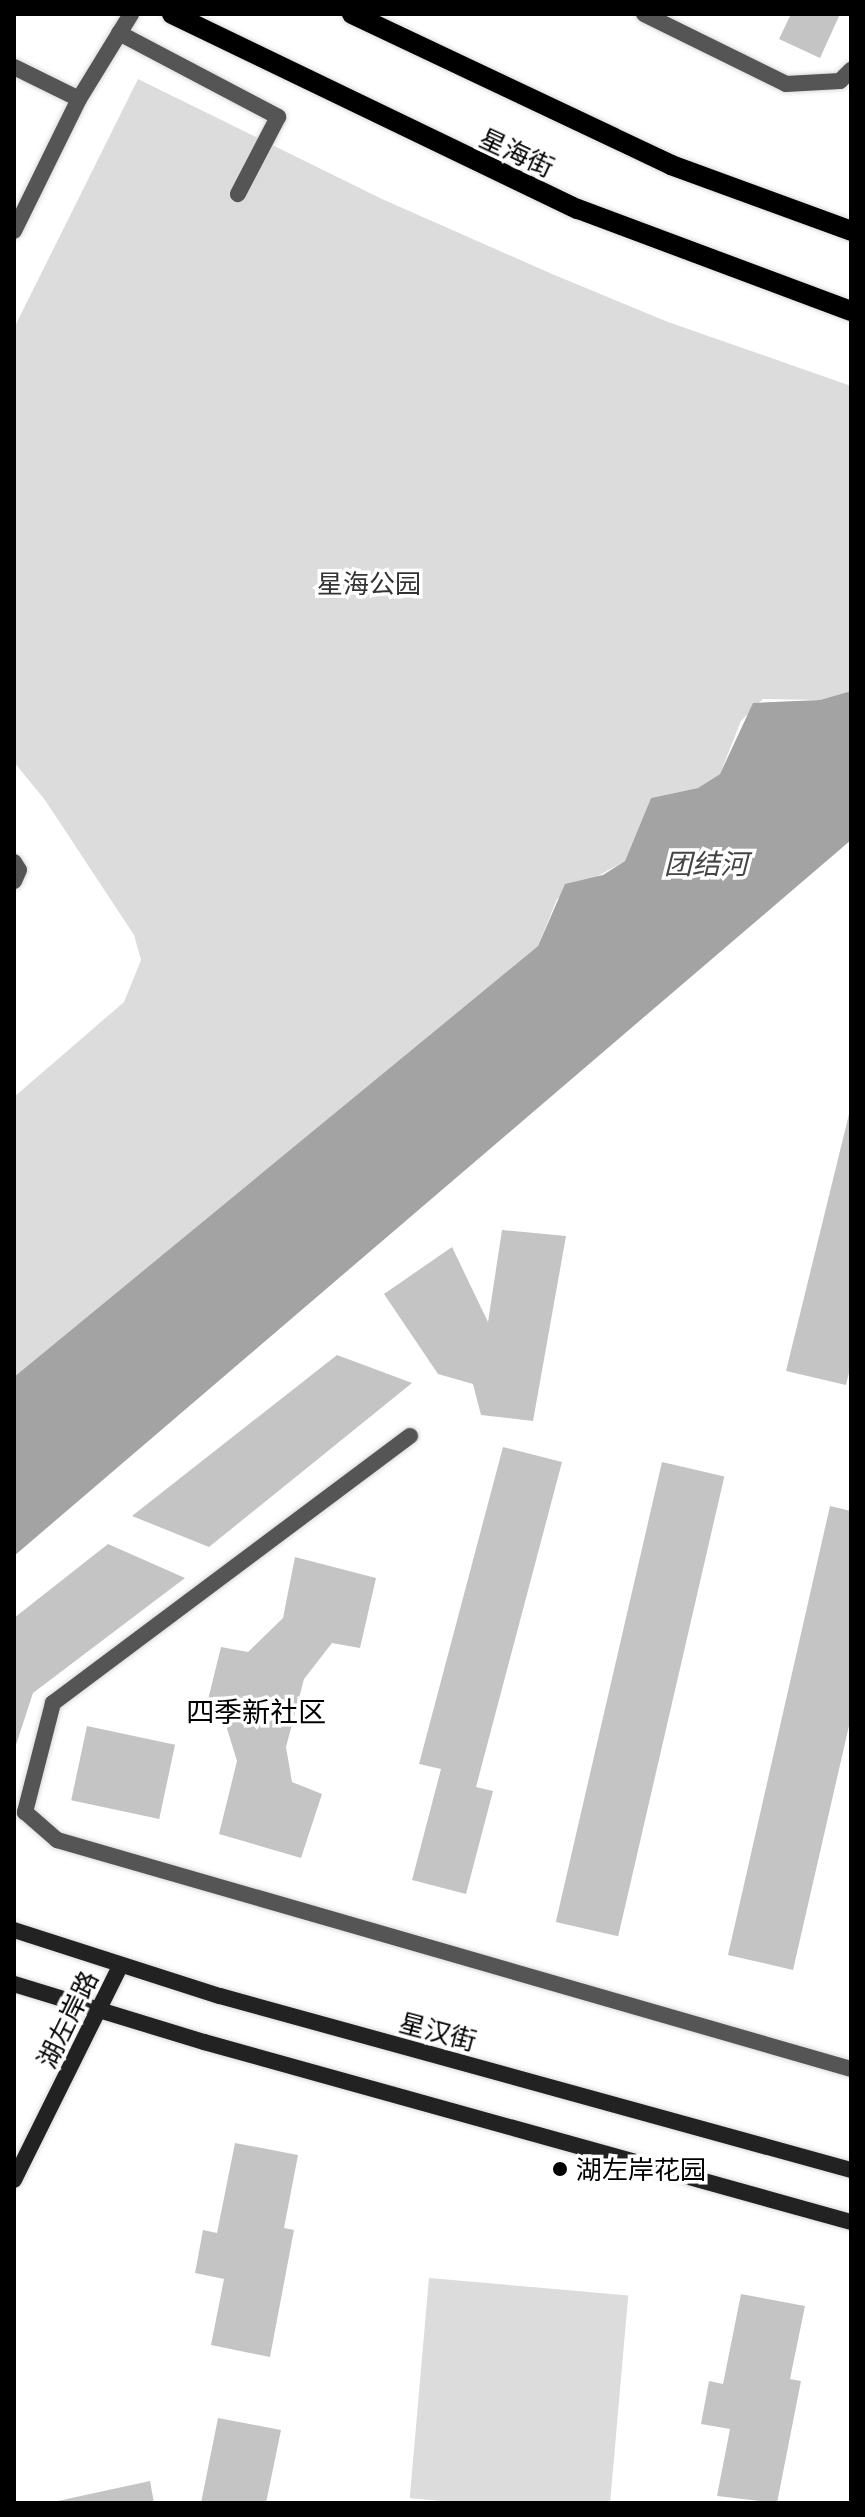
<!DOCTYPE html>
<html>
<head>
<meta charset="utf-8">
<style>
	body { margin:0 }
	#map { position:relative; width:865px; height:2517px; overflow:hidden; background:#fff; font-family:Barlow,"Noto Sans SC",sans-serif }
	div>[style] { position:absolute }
	.green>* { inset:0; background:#dcdcdc; transform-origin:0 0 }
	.water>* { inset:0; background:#a3a3a3 }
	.building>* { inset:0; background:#c4c4c4; transform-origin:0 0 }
	.roads { filter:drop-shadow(0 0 2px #dbdbdb) drop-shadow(0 0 2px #dbdbdb) }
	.lane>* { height:16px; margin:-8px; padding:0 8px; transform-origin:8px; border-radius:8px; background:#555 }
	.secondary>* { height:16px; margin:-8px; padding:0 8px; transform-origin:8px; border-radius:8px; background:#222 }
	.primary>* { height:20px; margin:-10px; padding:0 10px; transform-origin:10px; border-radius:10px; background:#000 }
	.dots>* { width:22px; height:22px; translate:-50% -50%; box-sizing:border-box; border:4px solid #fff; border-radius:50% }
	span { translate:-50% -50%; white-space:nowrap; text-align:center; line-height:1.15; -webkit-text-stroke:7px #fff; paint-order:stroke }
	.street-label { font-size:26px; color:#000 }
	.park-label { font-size:26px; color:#333 }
	.poi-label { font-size:26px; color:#000 }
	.left { translate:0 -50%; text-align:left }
	.water-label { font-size:28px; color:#444; font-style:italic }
	.neighbourhood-label { font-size:28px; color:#000 }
	.frame { position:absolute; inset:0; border:16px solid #000; pointer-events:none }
</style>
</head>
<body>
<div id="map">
	<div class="green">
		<div style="clip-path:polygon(138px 79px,382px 199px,552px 274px,668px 322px,851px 386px,851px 691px,820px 700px,763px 699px,741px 721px,720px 774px,698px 788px,651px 798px,625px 861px,557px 899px,538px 946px,14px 1377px,14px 1097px,124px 1002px,141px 960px,134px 935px,45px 800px,14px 762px,14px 328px)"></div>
		<div style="left:429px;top:2278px;width:200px;height:221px;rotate:5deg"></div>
	</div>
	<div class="water">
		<div style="clip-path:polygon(851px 691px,851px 840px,14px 1556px,14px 1377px,538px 946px,565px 884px,603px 875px,625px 861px,651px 798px,698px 788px,720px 774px,753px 703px,820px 700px)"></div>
	</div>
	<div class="building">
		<div style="clip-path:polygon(791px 14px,840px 14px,820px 58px,779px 39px)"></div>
		<div style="clip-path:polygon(851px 1106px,851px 1364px,846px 1385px,786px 1371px)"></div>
		<div style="clip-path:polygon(502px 1230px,566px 1236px,533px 1421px,481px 1415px,473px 1384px,438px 1374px,384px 1294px,452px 1247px,488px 1322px)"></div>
		<div style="clip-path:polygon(337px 1355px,412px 1383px,209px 1547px,132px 1516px)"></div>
		<div style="clip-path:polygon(503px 1447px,562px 1462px,476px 1787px,493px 1791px,466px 1894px,412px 1880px,441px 1769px,419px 1764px)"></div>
		<div style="left:662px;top:1462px;width:64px;height:472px;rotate:13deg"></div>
		<div style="clip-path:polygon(830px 1506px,851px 1511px,851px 1717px,793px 1970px,728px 1955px)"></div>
		<div style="clip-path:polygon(108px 1544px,185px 1578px,33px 1693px,14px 1751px,14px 1618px)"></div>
		<div style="clip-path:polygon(295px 1557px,376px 1578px,360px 1648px,332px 1643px,304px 1679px,286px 1747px,292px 1782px,322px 1794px,301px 1858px,219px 1834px,237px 1761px,225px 1722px,204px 1716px,221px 1647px,248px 1652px,283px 1618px)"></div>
		<div style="left:87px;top:1726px;width:90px;height:76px;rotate:12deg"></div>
		<div style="clip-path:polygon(235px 2143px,298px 2155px,284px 2228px,294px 2230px,270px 2357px,211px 2345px,224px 2279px,195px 2273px,203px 2230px,217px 2233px)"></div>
		<div style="clip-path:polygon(741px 2294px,805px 2306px,790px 2379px,801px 2381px,777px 2503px,717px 2496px,730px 2429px,701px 2424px,709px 2381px,723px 2384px)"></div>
		<div style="clip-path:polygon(218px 2418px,281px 2430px,266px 2503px,201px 2503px)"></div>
		<div style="clip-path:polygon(150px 2481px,154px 2503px,53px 2503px,53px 2502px)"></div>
	</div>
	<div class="roads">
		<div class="lane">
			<div style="left:644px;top:14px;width:158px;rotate:26.2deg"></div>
			<div style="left:786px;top:84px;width:54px;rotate:-3.2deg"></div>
			<div style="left:840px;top:81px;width:16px;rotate:-45deg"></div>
			<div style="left:119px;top:33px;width:180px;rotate:27.8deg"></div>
			<div style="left:278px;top:117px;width:87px;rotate:117.5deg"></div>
			<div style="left:14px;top:67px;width:72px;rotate:26.2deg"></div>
			<div style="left:14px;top:231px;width:147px;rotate:-63.8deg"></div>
			<div style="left:79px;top:99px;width:100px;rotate:-58.5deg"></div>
			<div style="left:14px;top:862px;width:9px;rotate:58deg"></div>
			<div style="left:19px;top:870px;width:12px;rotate:114deg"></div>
			<div style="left:410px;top:1436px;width:446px;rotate:143.2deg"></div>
			<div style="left:53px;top:1703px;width:113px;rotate:104.4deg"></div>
			<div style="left:25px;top:1812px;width:43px;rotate:41.2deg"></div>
			<div style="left:57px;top:1840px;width:826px;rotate:16.09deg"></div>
		</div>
		<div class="secondary">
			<div style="left:14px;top:1930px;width:216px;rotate:17.8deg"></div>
			<div style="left:220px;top:1996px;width:655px;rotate:15.42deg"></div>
			<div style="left:14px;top:1984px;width:199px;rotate:17deg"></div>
			<div style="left:204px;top:2042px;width:672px;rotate:15.55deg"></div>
			<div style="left:14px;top:2180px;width:239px;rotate:-63.6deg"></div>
		</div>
		<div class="primary">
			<div style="left:172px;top:14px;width:450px;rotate:25.7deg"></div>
			<div style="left:578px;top:209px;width:291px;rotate:20.5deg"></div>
			<div style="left:352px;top:14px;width:353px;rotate:25.3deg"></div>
			<div style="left:671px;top:165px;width:192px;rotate:20.1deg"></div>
		</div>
	</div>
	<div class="dots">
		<div style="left:560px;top:2169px;background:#000"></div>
	</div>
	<div class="street-label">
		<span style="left:517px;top:152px;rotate:25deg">星海街</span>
		<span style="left:67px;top:2019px;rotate:-64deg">湖左岸路</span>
		<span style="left:438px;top:2031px;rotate:15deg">星汉街</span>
	</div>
	<div class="park-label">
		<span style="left:369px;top:583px">星海公园</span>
	</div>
	<div class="poi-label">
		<span class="left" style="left:576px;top:2169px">湖左岸花园</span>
	</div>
	<div class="water-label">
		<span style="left:706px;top:863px">团结河</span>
	</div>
	<div class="neighbourhood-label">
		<span style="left:256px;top:1711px">四季新社区</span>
	</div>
	<div class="frame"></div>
</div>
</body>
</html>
